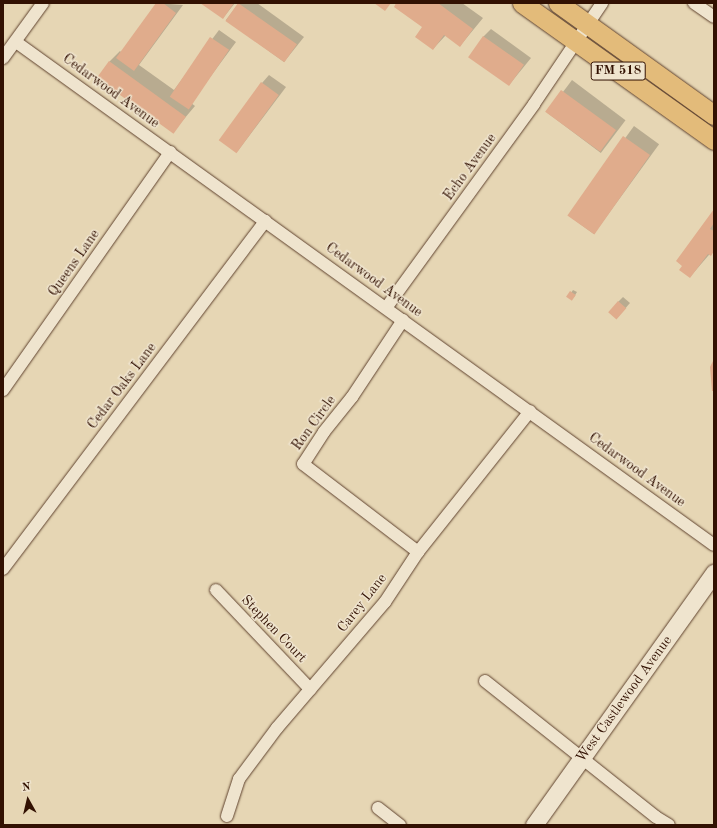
<!DOCTYPE html>
<html>
<head>
<meta charset="utf-8">
<style>
	body { margin:0 }
	#map { position:relative; width:717px; height:828px; overflow:hidden; background:#e6d6b4; font-family:"Old Standard TT",serif }
	div>[style] { position:absolute }
	.shadow>* { inset:0; background:#0003; transform-origin:0 0 }
	.building>* { inset:0; background:#e0ac8c; transform-origin:0 0 }
	.roads { filter:drop-shadow(0 0 1px #5f422e) drop-shadow(0 0 1px #5f422e) }
	.street>* { height:12px; margin:-6px; padding:0 6px; transform-origin:6px; border-radius:6px; background:#efe4ce }
	.secondary>* { height:17px; margin:-8.5px; padding:0 8.5px; transform-origin:8.5px; border-radius:8.5px; background:#efe4ce }
	.primary>* { height:19px; margin:-9.5px; padding:0 9.5px; transform-origin:9.5px; border-radius:9.5px; background:#e3bb7a }
	span { translate:-50% -50%; white-space:nowrap; text-align:center; line-height:1.15; -webkit-text-stroke:3px #efe4ce; paint-order:stroke }
	.shield-label span { padding:1px 3px; background:#efe4ce; border:1px solid; border-radius:3px; -webkit-text-stroke-width:0 }
	.shield-label { font-size:13px; color:#321102; font-weight:700 }
	.street-label { font-size:14px; color:#321102 }
	.frame { position:absolute; inset:0; border:4px solid #321102; pointer-events:none }
	.north { position:absolute; left:8px; top:780px; width:40px; height:40px; -webkit-text-stroke:3px #efe4ce; paint-order:stroke; rotate:352deg; font-size:11px; font-weight:700; line-height:16px; text-align:center; color:#321102 }
	.north::after { content:''; display:block; margin:auto; width:14px; height:18px; background:#321102; clip-path:polygon(50% 0,100% 100%,50% 72%,0 100%) }
</style>
</head>
<body>
<div id="map">
	<div class="shadow">
		<div style="clip-path:polygon(157px 3px,183px 5px,139px 65px,174px 90px,219px 30px,236px 42px,191px 103px,195px 106px,173px 132px,98px 78px,110px 61px,120px 51px,122px 53px)"></div>
		<div style="clip-path:polygon(202px 3px,235px 3px,223px 18px)"></div>
		<div style="clip-path:polygon(239px 3px,257px 3px,304px 37px,284px 62px,226px 20px)"></div>
		<div style="clip-path:polygon(398px 3px,462px 3px,483px 18px,460px 46px,446px 35px,433px 49px,423px 27px)"></div>
		<div style="clip-path:polygon(491px 29px,531px 58px,509px 85px,483px 37px)"></div>
		<div style="clip-path:polygon(269px 75px,286px 87px,237px 152px,262px 83px)"></div>
		<div style="left:572px;top:80px;width:67px;height:41px;rotate:37deg"></div>
		<div style="left:634px;top:126px;width:31px;height:111px;rotate:36deg"></div>
		<div style="clip-path:polygon(714px 211px,714px 249px,690px 277px)"></div>
		<div style="clip-path:polygon(573px 290px,577px 292px,574px 297px,568px 297px)"></div>
		<div style="clip-path:polygon(623px 297px,630px 303px,617px 318px,618px 302px)"></div>
	</div>
	<div class="building">
		<div style="clip-path:polygon(156px 3px,163px 3px,176px 13px,134px 71px,116px 58px)"></div>
		<div style="clip-path:polygon(200px 3px,234px 3px,223px 19px)"></div>
		<div style="left:238px;top:3px;width:72px;height:22px;rotate:35deg"></div>
		<div style="clip-path:polygon(374px 3px,391px 3px,385px 11px)"></div>
		<div style="clip-path:polygon(396px 3px,438px 3px,473px 29px,460px 47px,444px 35px,433px 50px,415px 37px,422px 27px,394px 7px)"></div>
		<div style="left:483px;top:36px;width:50px;height:26px;rotate:35deg"></div>
		<div style="left:210px;top:37px;width:23px;height:72px;rotate:34deg"></div>
		<div style="left:109px;top:61px;width:95px;height:21px;rotate:36deg"></div>
		<div style="left:261px;top:82px;width:22px;height:72px;rotate:36deg"></div>
		<div style="left:561px;top:90px;width:68px;height:27px;rotate:36deg"></div>
		<div style="left:623px;top:136px;width:33px;height:97px;rotate:35deg"></div>
		<div style="clip-path:polygon(714px 209px,714px 223px,710px 229px,714px 231px,714px 251px,711px 256px,708px 254px,690px 278px,679px 270px,682px 266px,676px 261px)"></div>
		<div style="left:570px;top:291px;width:7px;height:7px;rotate:34deg"></div>
		<div style="left:618px;top:301px;width:11px;height:15px;rotate:41deg"></div>
		<div style="clip-path:polygon(714px 359px,714px 391px,712px 391px,710px 367px)"></div>
	</div>
	<div class="roads">
		<div class="street">
			<div style="left:694px;top:3px;width:24px;rotate:35deg"></div>
			<div style="left:16px;top:42px;width:860px;rotate:35.78deg"></div>
			<div style="left:3px;top:58px;width:68px;rotate:-54deg"></div>
			<div style="left:386px;top:308px;width:252px;rotate:-54deg"></div>
			<div style="left:534px;top:104px;width:122px;rotate:-56deg"></div>
			<div style="left:403px;top:320px;width:92px;rotate:123.5deg"></div>
			<div style="left:352px;top:397px;width:45px;rotate:128.7deg"></div>
			<div style="left:324px;top:432px;width:38px;rotate:123deg"></div>
			<div style="left:303px;top:464px;width:145px;rotate:37.4deg"></div>
			<div style="left:3px;top:390px;width:291px;rotate:-54.9deg"></div>
			<div style="left:3px;top:569px;width:436px;rotate:-53deg"></div>
			<div style="left:216px;top:590px;width:137px;rotate:46.5deg"></div>
			<div style="left:485px;top:681px;width:218px;rotate:38.5deg"></div>
			<div style="left:656px;top:817px;width:15px;rotate:32deg"></div>
			<div style="left:378px;top:808px;width:28px;rotate:38deg"></div>
			<div style="left:227px;top:816px;width:39px;rotate:-72deg"></div>
			<div style="left:239px;top:779px;width:64px;rotate:-53.3deg"></div>
			<div style="left:277px;top:728px;width:166px;rotate:-49.4deg"></div>
			<div style="left:385px;top:602px;width:60px;rotate:-56.6deg"></div>
			<div style="left:418px;top:552px;width:180px;rotate:-51.5deg"></div>
		</div>
		<div class="secondary">
			<div style="left:534px;top:825px;width:310px;rotate:-54.5deg"></div>
		</div>
		<div class="primary">
			<div style="left:522px;top:3px;width:236px;rotate:35.5deg"></div>
			<div style="left:558px;top:3px;width:192px;rotate:35.7deg"></div>
		</div>
	</div>
	<div class="shield-label">
		<span style="left:618px;top:71px">FM 518</span>
	</div>
	<div class="street-label">
		<span style="left:111px;top:91px;rotate:36deg">Cedarwood Avenue</span>
		<span style="left:470px;top:167px;rotate:-54deg">Echo Avenue</span>
		<span style="left:74px;top:263px;rotate:-55deg">Queens Lane</span>
		<span style="left:374px;top:280px;rotate:36deg">Cedarwood Avenue</span>
		<span style="left:122px;top:386px;rotate:-53deg">Cedar Oaks Lane</span>
		<span style="left:314px;top:423px;rotate:-54deg">Ron Circle</span>
		<span style="left:637px;top:470px;rotate:36deg">Cedarwood Avenue</span>
		<span style="left:362px;top:603px;rotate:-52deg">Carey Lane</span>
		<span style="left:274px;top:629px;rotate:46deg">Stephen Court</span>
		<span style="left:624px;top:699px;rotate:-54deg">West Castlewood Avenue</span>
	</div>
	<div class="frame"></div>
	<div class="north">N</div>
</div>
</body>
</html>
